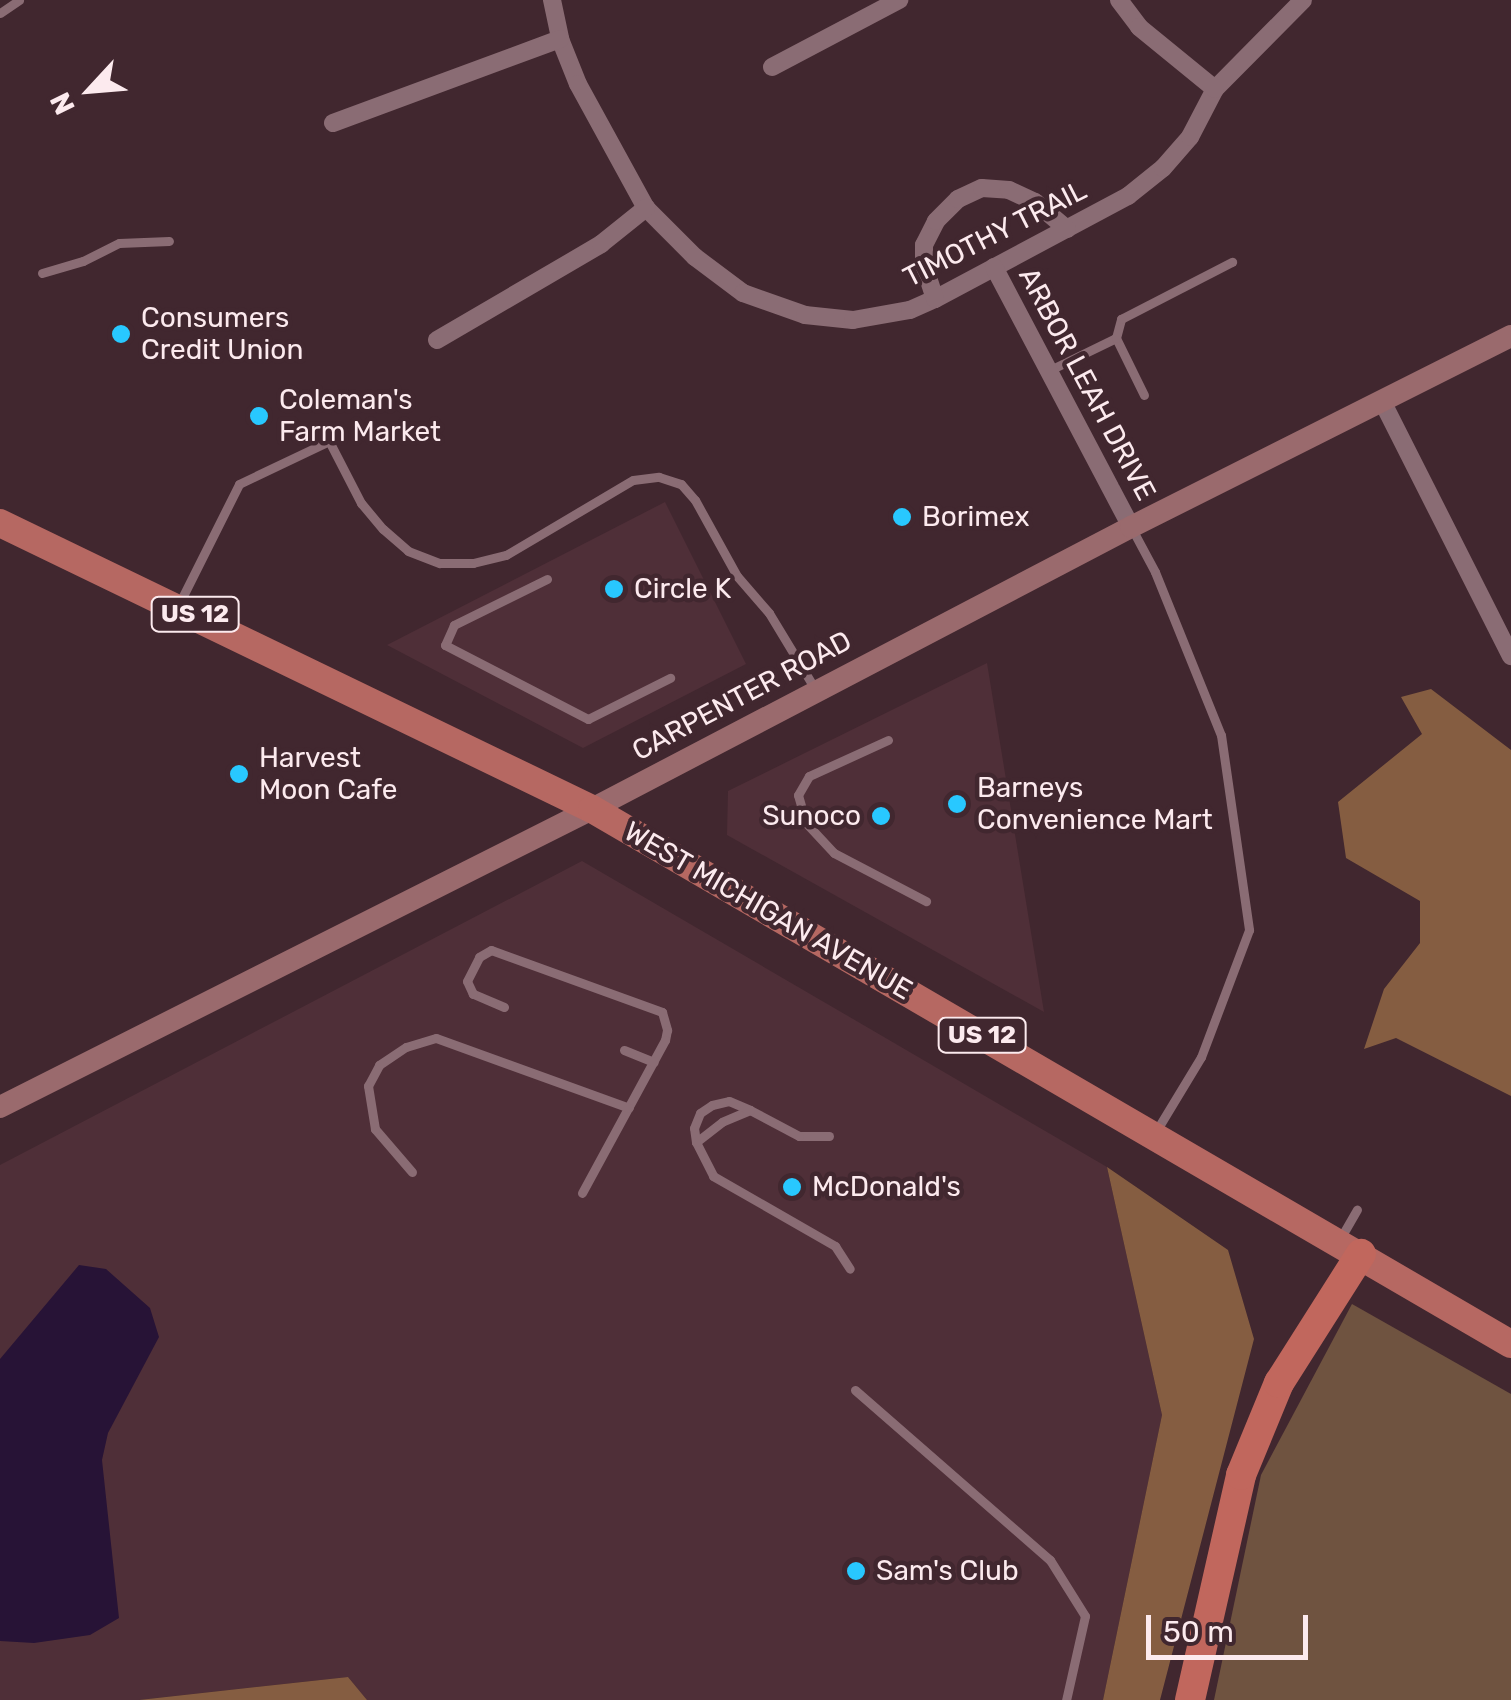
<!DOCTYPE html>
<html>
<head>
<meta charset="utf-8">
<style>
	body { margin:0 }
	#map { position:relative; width:1511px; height:1700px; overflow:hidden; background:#41272f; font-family:Rubik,sans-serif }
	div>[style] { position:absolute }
	.built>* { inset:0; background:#4f2f38 }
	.green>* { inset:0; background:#6f5340 }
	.forest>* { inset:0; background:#855d41 }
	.water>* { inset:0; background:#271336 }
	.service>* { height:9px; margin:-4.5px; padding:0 4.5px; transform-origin:4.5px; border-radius:4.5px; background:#8a6c74 }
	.minor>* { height:18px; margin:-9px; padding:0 9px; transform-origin:9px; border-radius:9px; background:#8a6c74 }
	.secondary>* { height:22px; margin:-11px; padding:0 11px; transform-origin:11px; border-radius:11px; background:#9a6a6d }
	.trunk>* { height:28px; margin:-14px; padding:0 14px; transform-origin:14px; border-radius:14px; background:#b66862 }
	.motorway>* { height:30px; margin:-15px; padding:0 15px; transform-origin:15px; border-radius:15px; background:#c1675d }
	.dots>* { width:28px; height:28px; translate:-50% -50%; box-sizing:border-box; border:5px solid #41272f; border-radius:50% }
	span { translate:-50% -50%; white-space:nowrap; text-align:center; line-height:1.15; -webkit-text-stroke:9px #41272f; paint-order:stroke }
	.shield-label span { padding:2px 8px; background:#41272f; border:2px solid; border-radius:8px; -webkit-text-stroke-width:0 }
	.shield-label { font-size:25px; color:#fceaee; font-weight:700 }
	.street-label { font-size:28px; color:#fceaee }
	.poi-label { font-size:28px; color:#fceaee }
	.left { translate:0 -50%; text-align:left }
	.right { translate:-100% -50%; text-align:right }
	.north { position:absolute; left:40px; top:40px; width:100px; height:100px; -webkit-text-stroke:8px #41272f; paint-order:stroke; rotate:244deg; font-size:28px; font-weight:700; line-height:40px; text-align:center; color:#fceaee }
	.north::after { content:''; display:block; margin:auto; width:35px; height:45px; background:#fceaee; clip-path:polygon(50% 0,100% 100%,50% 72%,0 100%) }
	.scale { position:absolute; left:1146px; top:1615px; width:162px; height:45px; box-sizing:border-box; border:5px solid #fceaee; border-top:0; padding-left:12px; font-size:30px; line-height:35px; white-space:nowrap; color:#fceaee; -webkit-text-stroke:8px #41272f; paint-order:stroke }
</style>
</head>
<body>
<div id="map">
	<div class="built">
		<div style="clip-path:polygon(665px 502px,746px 664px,583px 748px,387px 645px)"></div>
		<div style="clip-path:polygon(987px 663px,1044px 1012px,727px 835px,728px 791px)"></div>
		<div style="clip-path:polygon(582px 861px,1107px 1167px,1162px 1415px,1103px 1700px,367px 1700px,348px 1677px,139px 1700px,0 1700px,0 1165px)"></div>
	</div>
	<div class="green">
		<div style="clip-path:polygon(1352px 1304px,1511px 1394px,1511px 1700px,1214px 1700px,1261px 1475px)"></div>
	</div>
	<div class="forest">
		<div style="clip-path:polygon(1431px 689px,1511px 750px,1511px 1096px,1396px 1038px,1364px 1049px,1384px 989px,1420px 943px,1420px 901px,1346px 858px,1338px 802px,1422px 734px,1401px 697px)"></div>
		<div style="clip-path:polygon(1107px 1167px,1228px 1250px,1254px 1339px,1160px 1700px,1103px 1700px,1162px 1415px)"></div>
		<div style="clip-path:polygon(348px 1677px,367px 1700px,139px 1700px)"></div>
	</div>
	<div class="water">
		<div style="clip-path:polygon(79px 1265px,106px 1269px,150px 1308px,159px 1337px,108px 1433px,102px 1460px,119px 1618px,90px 1635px,34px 1643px,0 1641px,0 1359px)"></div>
	</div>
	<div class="service">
		<div style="left:0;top:13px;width:23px;rotate:-34deg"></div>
		<div style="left:42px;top:273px;width:43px;rotate:-16.3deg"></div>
		<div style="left:83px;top:261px;width:40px;rotate:-26.6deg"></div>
		<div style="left:119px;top:243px;width:50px;rotate:-2.3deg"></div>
		<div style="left:1050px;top:370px;width:73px;rotate:-25.9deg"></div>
		<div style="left:1144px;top:395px;width:64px;rotate:-116.2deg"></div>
		<div style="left:1116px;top:338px;width:20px;rotate:-75deg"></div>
		<div style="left:1121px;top:319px;width:125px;rotate:-27.2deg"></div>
		<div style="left:1131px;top:527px;width:51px;rotate:61.9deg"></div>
		<div style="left:1155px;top:572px;width:176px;rotate:68deg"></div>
		<div style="left:1221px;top:735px;width:197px;rotate:81.8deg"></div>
		<div style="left:1249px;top:930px;width:136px;rotate:110.7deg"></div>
		<div style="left:1201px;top:1057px;width:89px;rotate:121.2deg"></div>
		<div style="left:547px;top:579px;width:104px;rotate:153.7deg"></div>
		<div style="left:454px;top:625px;width:22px;rotate:114deg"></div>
		<div style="left:445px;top:645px;width:161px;rotate:27.4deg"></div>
		<div style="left:588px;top:719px;width:92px;rotate:-26.6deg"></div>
		<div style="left:179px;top:604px;width:134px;rotate:-63.4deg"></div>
		<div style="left:239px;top:484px;width:100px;rotate:-25.5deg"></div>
		<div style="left:329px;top:441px;width:70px;rotate:62.7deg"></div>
		<div style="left:361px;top:503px;width:34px;rotate:50deg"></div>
		<div style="left:383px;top:529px;width:33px;rotate:41deg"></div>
		<div style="left:408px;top:551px;width:34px;rotate:21deg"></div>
		<div style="left:440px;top:563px;width:33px"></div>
		<div style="left:473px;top:563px;width:34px;rotate:-14deg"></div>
		<div style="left:506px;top:555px;width:147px;rotate:-30.6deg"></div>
		<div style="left:633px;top:480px;width:26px;rotate:-7deg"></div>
		<div style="left:659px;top:477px;width:23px;rotate:18deg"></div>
		<div style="left:681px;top:484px;width:21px;rotate:49deg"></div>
		<div style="left:695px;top:500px;width:87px;rotate:61.1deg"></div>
		<div style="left:737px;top:576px;width:49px;rotate:49.1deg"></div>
		<div style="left:769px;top:613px;width:89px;rotate:58.8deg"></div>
		<div style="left:888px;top:740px;width:87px;rotate:155.5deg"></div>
		<div style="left:809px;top:776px;width:22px;rotate:120deg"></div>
		<div style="left:798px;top:795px;width:29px;rotate:74deg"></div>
		<div style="left:806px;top:823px;width:41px;rotate:47deg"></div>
		<div style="left:834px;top:853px;width:104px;rotate:27.6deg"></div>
		<div style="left:504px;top:1007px;width:34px;rotate:-157deg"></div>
		<div style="left:473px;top:994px;width:14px;rotate:-115deg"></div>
		<div style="left:467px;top:981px;width:27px;rotate:-63deg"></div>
		<div style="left:479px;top:957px;width:14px;rotate:-30deg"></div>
		<div style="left:491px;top:950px;width:182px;rotate:19.9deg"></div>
		<div style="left:662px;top:1012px;width:19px;rotate:74deg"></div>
		<div style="left:667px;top:1030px;width:10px;rotate:101deg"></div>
		<div style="left:665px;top:1040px;width:174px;rotate:118.5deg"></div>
		<div style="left:624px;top:1050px;width:32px;rotate:22deg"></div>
		<div style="left:829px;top:1136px;width:30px;rotate:180deg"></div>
		<div style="left:799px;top:1136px;width:55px;rotate:-152deg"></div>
		<div style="left:750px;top:1110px;width:30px;rotate:157deg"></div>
		<div style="left:722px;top:1122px;width:33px;rotate:142deg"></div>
		<div style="left:696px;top:1142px;width:38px;rotate:63deg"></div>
		<div style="left:713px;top:1176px;width:141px;rotate:29.8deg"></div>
		<div style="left:835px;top:1246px;width:27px;rotate:57deg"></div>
		<div style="left:696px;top:1142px;width:14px;rotate:-98deg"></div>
		<div style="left:694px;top:1128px;width:16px;rotate:-68deg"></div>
		<div style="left:700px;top:1113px;width:14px;rotate:-34deg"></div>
		<div style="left:712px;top:1105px;width:17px;rotate:-13deg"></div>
		<div style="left:729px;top:1101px;width:23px;rotate:23deg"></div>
		<div style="left:412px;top:1172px;width:57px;rotate:-130.7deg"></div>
		<div style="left:375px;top:1129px;width:44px;rotate:-99.2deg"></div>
		<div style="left:368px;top:1086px;width:24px;rotate:-62deg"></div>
		<div style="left:379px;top:1065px;width:32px;rotate:-34deg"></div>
		<div style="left:406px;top:1047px;width:31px;rotate:-17deg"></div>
		<div style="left:436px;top:1038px;width:205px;rotate:19.9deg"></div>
		<div style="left:1340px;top:1239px;width:34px;rotate:-60deg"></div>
		<div style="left:855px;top:1390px;width:259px;rotate:41.1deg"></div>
		<div style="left:1050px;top:1560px;width:66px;rotate:58deg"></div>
		<div style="left:1085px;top:1616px;width:86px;rotate:102.7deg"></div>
	</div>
	<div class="minor">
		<div style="left:552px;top:0;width:40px;rotate:78deg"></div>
		<div style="left:560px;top:39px;width:48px;rotate:68.2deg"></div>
		<div style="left:578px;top:84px;width:141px;rotate:61.3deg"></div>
		<div style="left:646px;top:208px;width:69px;rotate:45deg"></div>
		<div style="left:695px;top:257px;width:60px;rotate:36.9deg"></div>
		<div style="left:743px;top:293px;width:66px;rotate:19.5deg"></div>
		<div style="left:805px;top:315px;width:48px;rotate:5.9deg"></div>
		<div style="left:853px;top:320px;width:58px;rotate:-10deg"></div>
		<div style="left:910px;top:310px;width:27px;rotate:-24deg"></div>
		<div style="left:935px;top:299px;width:219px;rotate:-28.1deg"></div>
		<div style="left:1128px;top:196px;width:45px;rotate:-38.7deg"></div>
		<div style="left:1163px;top:168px;width:41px;rotate:-48.9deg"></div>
		<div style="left:1190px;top:137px;width:54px;rotate:-62.5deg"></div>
		<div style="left:1215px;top:89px;width:125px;rotate:-45.3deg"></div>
		<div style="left:1119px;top:0;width:34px;rotate:53deg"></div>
		<div style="left:1139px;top:27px;width:98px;rotate:39.2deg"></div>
		<div style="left:772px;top:67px;width:144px;rotate:-27.8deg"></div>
		<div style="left:333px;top:123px;width:242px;rotate:-20.3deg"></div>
		<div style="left:994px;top:267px;width:294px;rotate:62.2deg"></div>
		<div style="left:935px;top:299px;width:36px;rotate:-108deg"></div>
		<div style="left:924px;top:265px;width:20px;rotate:-90deg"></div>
		<div style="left:924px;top:245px;width:27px;rotate:-63deg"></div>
		<div style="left:936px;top:221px;width:31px;rotate:-45deg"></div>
		<div style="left:958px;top:199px;width:26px;rotate:-25deg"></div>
		<div style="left:982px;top:188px;width:27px;rotate:4deg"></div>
		<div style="left:1009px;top:190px;width:29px;rotate:25deg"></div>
		<div style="left:1035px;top:202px;width:42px;rotate:40.2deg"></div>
		<div style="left:437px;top:340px;width:190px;rotate:-30.3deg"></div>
		<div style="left:601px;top:244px;width:58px;rotate:-38.7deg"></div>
		<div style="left:1382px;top:401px;width:286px;rotate:63.2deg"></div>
	</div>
	<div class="secondary">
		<div style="left:0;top:1107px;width:663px;rotate:-26.72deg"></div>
		<div style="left:592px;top:809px;width:608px;rotate:-27.62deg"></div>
		<div style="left:1131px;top:527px;width:425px;rotate:-26.7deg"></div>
	</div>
	<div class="trunk">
		<div style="left:0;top:523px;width:657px;rotate:25.79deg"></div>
		<div style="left:592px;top:809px;width:1063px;rotate:30.21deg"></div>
	</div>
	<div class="motorway">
		<div style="left:1190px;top:1700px;width:231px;rotate:-77.2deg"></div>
		<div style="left:1241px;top:1475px;width:100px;rotate:-67.6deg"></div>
		<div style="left:1279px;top:1383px;width:153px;rotate:-57.6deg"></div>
	</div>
	<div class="dots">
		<div style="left:121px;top:334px;background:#28c8ff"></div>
		<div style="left:259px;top:416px;background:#28c8ff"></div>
		<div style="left:902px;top:517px;background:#28c8ff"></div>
		<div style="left:614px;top:589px;background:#28c8ff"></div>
		<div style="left:239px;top:774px;background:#28c8ff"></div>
		<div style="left:957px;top:804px;background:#28c8ff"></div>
		<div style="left:881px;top:816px;background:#28c8ff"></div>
		<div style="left:792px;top:1187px;background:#28c8ff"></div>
		<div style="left:856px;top:1571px;background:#28c8ff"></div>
	</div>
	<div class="shield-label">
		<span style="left:195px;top:614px">US 12</span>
		<span style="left:982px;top:1035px">US 12</span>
	</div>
	<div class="street-label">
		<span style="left:995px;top:234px;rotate:-27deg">TIMOTHY TRAIL</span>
		<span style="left:1087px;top:384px;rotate:62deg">ARBOR LEAH DRIVE</span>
		<span style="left:742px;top:696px;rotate:-28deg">CARPENTER ROAD</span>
		<span style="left:768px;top:911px;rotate:30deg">WEST MICHIGAN AVENUE</span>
	</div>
	<div class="poi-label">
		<span class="left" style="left:141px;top:334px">Consumers<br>Credit Union</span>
		<span class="left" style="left:279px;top:416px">Coleman's<br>Farm Market</span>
		<span class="left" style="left:922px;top:517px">Borimex</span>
		<span class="left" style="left:634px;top:589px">Circle K</span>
		<span class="left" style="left:259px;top:774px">Harvest<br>Moon Cafe</span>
		<span class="left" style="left:977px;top:804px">Barneys<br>Convenience Mart</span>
		<span class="right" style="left:861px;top:816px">Sunoco</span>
		<span class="left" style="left:812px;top:1187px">McDonald's</span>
		<span class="left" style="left:876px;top:1571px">Sam's Club</span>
	</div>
	<div class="north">N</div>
	<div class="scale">50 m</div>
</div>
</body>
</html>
